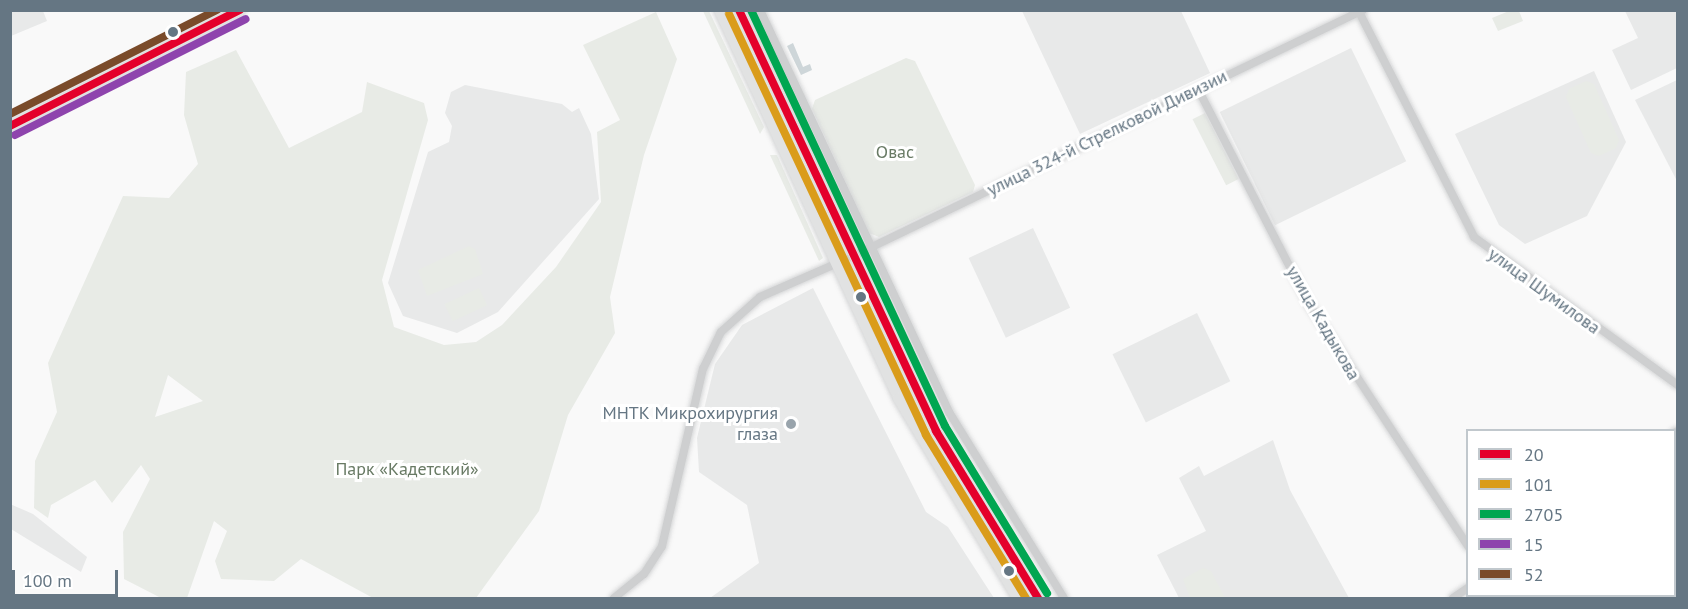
<!DOCTYPE html>
<html>
<head>
<meta charset="utf-8">
<style>
	body { margin:0 }
	#map { position:relative; width:1688px; height:609px; overflow:hidden; background:#f9f9f9; font-family:"PT Sans",sans-serif }
	div>[style] { position:absolute }
	.built>* { inset:0; background:#e8e9e9; transform-origin:0 0 }
	.green>* { inset:0; background:#e8ebe6; transform-origin:0 0 }
	.water>* { inset:0; background:#ced6d9 }
	.roads { filter:drop-shadow(0 0 2px #d5d6d7) drop-shadow(0 0 2px #d5d6d7) }
	.minor>* { height:8px; margin:-4px; padding:0 4px; transform-origin:4px; border-radius:4px; background:#cecfd0 }
	.major>* { height:10px; margin:-5px; padding:0 5px; transform-origin:5px; border-radius:5px; background:#e1e2e2 }
	.bus-1>* { height:8px; margin:-4px; padding:0 4px; transform-origin:4px; border-radius:4px; background:#e4002b }
	.bus-2>* { height:8px; margin:-4px; padding:0 4px; transform-origin:4px; border-radius:4px; background:#da9c1a }
	.bus-3>* { height:8px; margin:-4px; padding:0 4px; transform-origin:4px; border-radius:4px; background:#00a651 }
	.bus-4>* { height:8px; margin:-4px; padding:0 4px; transform-origin:4px; border-radius:4px; background:#8e44ad }
	.bus-5>* { height:8px; margin:-4px; padding:0 4px; transform-origin:4px; border-radius:4px; background:#7a4b2a }
	.dots>* { width:16px; height:16px; translate:-50% -50%; box-sizing:border-box; border:3px solid #fff; border-radius:50% }
	span { translate:-50% -50%; white-space:nowrap; text-align:center; line-height:1.15; -webkit-text-stroke:6px #fff; paint-order:stroke }
	.street-label { font-size:18px; color:#657683 }
	.park-label { font-size:18px; color:#687a64 }
	.poi-label { font-size:18px; color:#657683 }
	.right { translate:-100% -50%; text-align:right }
	.frame { position:absolute; inset:0; border:12px solid #657683; pointer-events:none }
	.legend { position:absolute; left:1466px; top:429px; width:210px; height:168px; box-sizing:border-box; background:#fff; border:2px solid #c1c8cd; margin:0; padding:8px 10px; list-style:none; font-size:18px; color:#657683 }
	.legend li { display:flex; align-items:center; gap:12px; height:30px }
	.legend b { width:30px; border:2px solid #c1c8cd }
	.scale { position:absolute; left:12px; top:570px; width:106px; height:27px; box-sizing:border-box; border:3px solid #657683; border-top:0; padding-left:8px; font-size:18px; line-height:21px; white-space:nowrap; color:#657683; -webkit-text-stroke:4px #fff; paint-order:stroke }
</style>
</head>
<body>
<div id="map">
	<div class="built">
		<div style="clip-path:polygon(11px 10px,43px 11px,47px 21px,11px 36px)"></div>
		<div style="clip-path:polygon(1130px 10px,1181px 11px,1210px 73px,1080px 134px,1022px 11px)"></div>
		<div style="clip-path:polygon(1625px 11px,1677px 11px,1677px 68px,1631px 90px,1612px 50px,1638px 38px)"></div>
		<div style="left:1351px;top:48px;width:126px;height:146px;rotate:64deg"></div>
		<div style="clip-path:polygon(1594px 71px,1626px 142px,1587px 216px,1525px 244px,1499px 225px,1455px 134px)"></div>
		<div style="clip-path:polygon(1677px 80px,1677px 181px,1635px 100px)"></div>
		<div style="clip-path:polygon(465px 85px,562px 104px,572px 112px,579px 108px,591px 134px,599px 199px,498px 312px,457px 333px,403px 316px,388px 283px,428px 152px,449px 142px,452px 126px,445px 113px,451px 92px)"></div>
		<div style="left:1033px;top:228px;width:88px;height:71px;rotate:65deg"></div>
		<div style="clip-path:polygon(813px 288px,926px 512px,948px 527px,994px 598px,710px 598px,759px 563px,747px 505px,699px 472px,697px 438px,715px 364px,742px 325px)"></div>
		<div style="left:1197px;top:313px;width:76px;height:94px;rotate:64deg"></div>
		<div style="clip-path:polygon(1273px 440px,1290px 490px,1349px 598px,1179px 598px,1157px 555px,1206px 531px,1179px 478px,1199px 466px,1204px 476px)"></div>
		<div style="clip-path:polygon(10px 504px,33px 514px,87px 557px,81px 572px,11px 529px)"></div>
	</div>
	<div class="green">
		<div style="clip-path:polygon(703px 11px,709px 11px,764px 127px,760px 134px)"></div>
		<div style="clip-path:polygon(725px 11px,731px 11px,836px 250px)"></div>
		<div style="clip-path:polygon(746px 11px,753px 11px,773px 44px,862px 244px,853px 243px)"></div>
		<div style="clip-path:polygon(1509px 11px,1519px 11px,1523px 21px,1498px 31px,1492px 18px)"></div>
		<div style="clip-path:polygon(evenodd,656px 12px,677px 59px,644px 155px,610px 297px,615px 333px,568px 415px,539px 511px,476px 598px,373px 598px,301px 559px,274px 581px,221px 579px,215px 561px,227px 531px,214px 521px,187px 598px,161px 598px,124px 579px,123px 532px,150px 479px,141px 465px,112px 503px,95px 480px,51px 505px,48px 518px,34px 508px,35px 461px,57px 412px,48px 363px,123px 196px,169px 198px,198px 164px,184px 115px,186px 72px,236px 50px,289px 148px,362px 112px,367px 82px,424px 103px,428px 120px,382px 280px,394px 327px,444px 345px,476px 342px,502px 325px,556px 267px,601px 202px,597px 132px,620px 120px,583px 45px,656px 12px,168px 375px,203px 401px,155px 417px,168px 375px)"></div>
		<div style="clip-path:polygon(906px 58px,915px 61px,975px 185px,973px 192px,879px 237px,869px 233px,812px 109px,815px 100px)"></div>
		<div style="clip-path:polygon(1586px 81px,1594px 84px,1619px 140px,1616px 148px,1599px 156px,1591px 153px,1566px 97px,1569px 89px)"></div>
		<div style="left:1205px;top:113px;width:74px;height:14px;rotate:63deg"></div>
		<div style="clip-path:polygon(770px 155px,777px 155px,823px 258px,819px 261px)"></div>
		<div style="clip-path:polygon(469px 246px,475px 249px,483px 274px,427px 296px,418px 270px)"></div>
		<div style="clip-path:polygon(853px 277px,922px 422px,984px 527px,980px 530px,917px 424px,849px 279px)"></div>
		<div style="left:479px;top:288px;width:19px;height:38px;rotate:65deg"></div>
		<div style="left:1677px;top:431px;width:91px;height:4px;rotate:89deg"></div>
		<div style="clip-path:polygon(1006px 562px,1029px 598px,1023px 598px,1001px 565px)"></div>
		<div style="clip-path:polygon(1203px 568px,1211px 571px,1225px 598px,1190px 598px,1183px 579px)"></div>
	</div>
	<div class="water">
		<div style="clip-path:polygon(793px 43px,803px 67px,810px 64px,812px 70px,801px 75px,787px 46px)"></div>
	</div>
	<div class="roads">
		<div class="minor">
			<div style="left:760px;top:10px;width:444px;rotate:64.8deg"></div>
			<div style="left:949px;top:412px;width:219px;rotate:58.3deg"></div>
			<div style="left:1358px;top:10px;width:255px;rotate:62.9deg"></div>
			<div style="left:1474px;top:237px;width:252px;rotate:36deg"></div>
			<div style="left:1198px;top:89px;width:242px;rotate:62.7deg"></div>
			<div style="left:1309px;top:304px;width:290px;rotate:56.7deg"></div>
			<div style="left:851px;top:257px;width:568px;rotate:-25.75deg"></div>
			<div style="left:1674px;top:433px;width:4px;rotate:-27deg"></div>
			<div style="left:1674px;top:524px;width:4px;rotate:-27deg"></div>
			<div style="left:1503px;top:596px;width:3px;rotate:45deg"></div>
			<div style="left:614px;top:598px;width:38px;rotate:-39deg"></div>
			<div style="left:644px;top:574px;width:33px;rotate:-57deg"></div>
			<div style="left:662px;top:546px;width:182px;rotate:-77deg"></div>
			<div style="left:703px;top:369px;width:41px;rotate:-64.1deg"></div>
			<div style="left:721px;top:332px;width:52px;rotate:-41.9deg"></div>
			<div style="left:760px;top:297px;width:82px;rotate:-23.7deg"></div>
			<div style="left:1453px;top:598px;width:18px;rotate:-34deg"></div>
			<div style="left:1576px;top:598px;width:4px;rotate:-27deg"></div>
		</div>
		<div class="major">
			<div style="left:719px;top:10px;width:427px;rotate:65.2deg"></div>
			<div style="left:898px;top:398px;width:233px;rotate:59.2deg"></div>
			<div style="left:739px;top:10px;width:465px;rotate:64.9deg"></div>
			<div style="left:936px;top:431px;width:196px;rotate:58.6deg"></div>
			<div style="left:10px;top:126px;width:258px;rotate:-26.7deg"></div>
		</div>
	</div>
	<div class="bus-1">
		<div style="left:739px;top:10px;width:465px;rotate:64.9deg"></div>
		<div style="left:936px;top:431px;width:196px;rotate:58.6deg"></div>
		<div style="left:10px;top:126px;width:258px;rotate:-26.8deg"></div>
	</div>
	<div class="bus-2">
		<div style="left:729px;top:14px;width:465px;rotate:64.9deg"></div>
		<div style="left:926px;top:435px;width:191px;rotate:58.5deg"></div>
	</div>
	<div class="bus-3">
		<div style="left:751px;top:10px;width:459px;rotate:65deg"></div>
		<div style="left:945px;top:426px;width:196px;rotate:58.6deg"></div>
	</div>
	<div class="bus-4">
		<div style="left:15px;top:135px;width:258px;rotate:-26.7deg"></div>
	</div>
	<div class="bus-5">
		<div style="left:10px;top:114px;width:232px;rotate:-26.7deg"></div>
	</div>
	<div class="dots">
		<div style="left:173px;top:32px;background:#657683"></div>
		<div style="left:861px;top:297px;background:#657683"></div>
		<div style="left:791px;top:424px;background:#99a4ac"></div>
		<div style="left:1009px;top:571px;background:#657683"></div>
	</div>
	<div class="street-label">
		<span style="left:1107px;top:133px;rotate:-26deg">улица 324-й Стрелковой Дивизии</span>
		<span style="left:1544px;top:291px;rotate:36deg">улица Шумилова</span>
		<span style="left:1323px;top:323px;rotate:60deg">улица Кадыкова</span>
	</div>
	<div class="park-label">
		<span style="left:895px;top:152px">Овас</span>
		<span style="left:407px;top:469px">Парк «Кадетский»</span>
	</div>
	<div class="poi-label">
		<span class="right" style="left:778px;top:424px">МНТК Микрохирургия<br>глаза</span>
	</div>
	<div class="frame"></div>
	<ul class="legend">
	<li><b style="height:8px;background:#e4002b"></b>20</li>
	<li><b style="height:8px;background:#da9c1a"></b>101</li>
	<li><b style="height:8px;background:#00a651"></b>2705</li>
	<li><b style="height:8px;background:#8e44ad"></b>15</li>
	<li><b style="height:8px;background:#7a4b2a"></b>52</li>
	</ul>
	<div class="scale">100 m</div>
</div>
</body>
</html>
